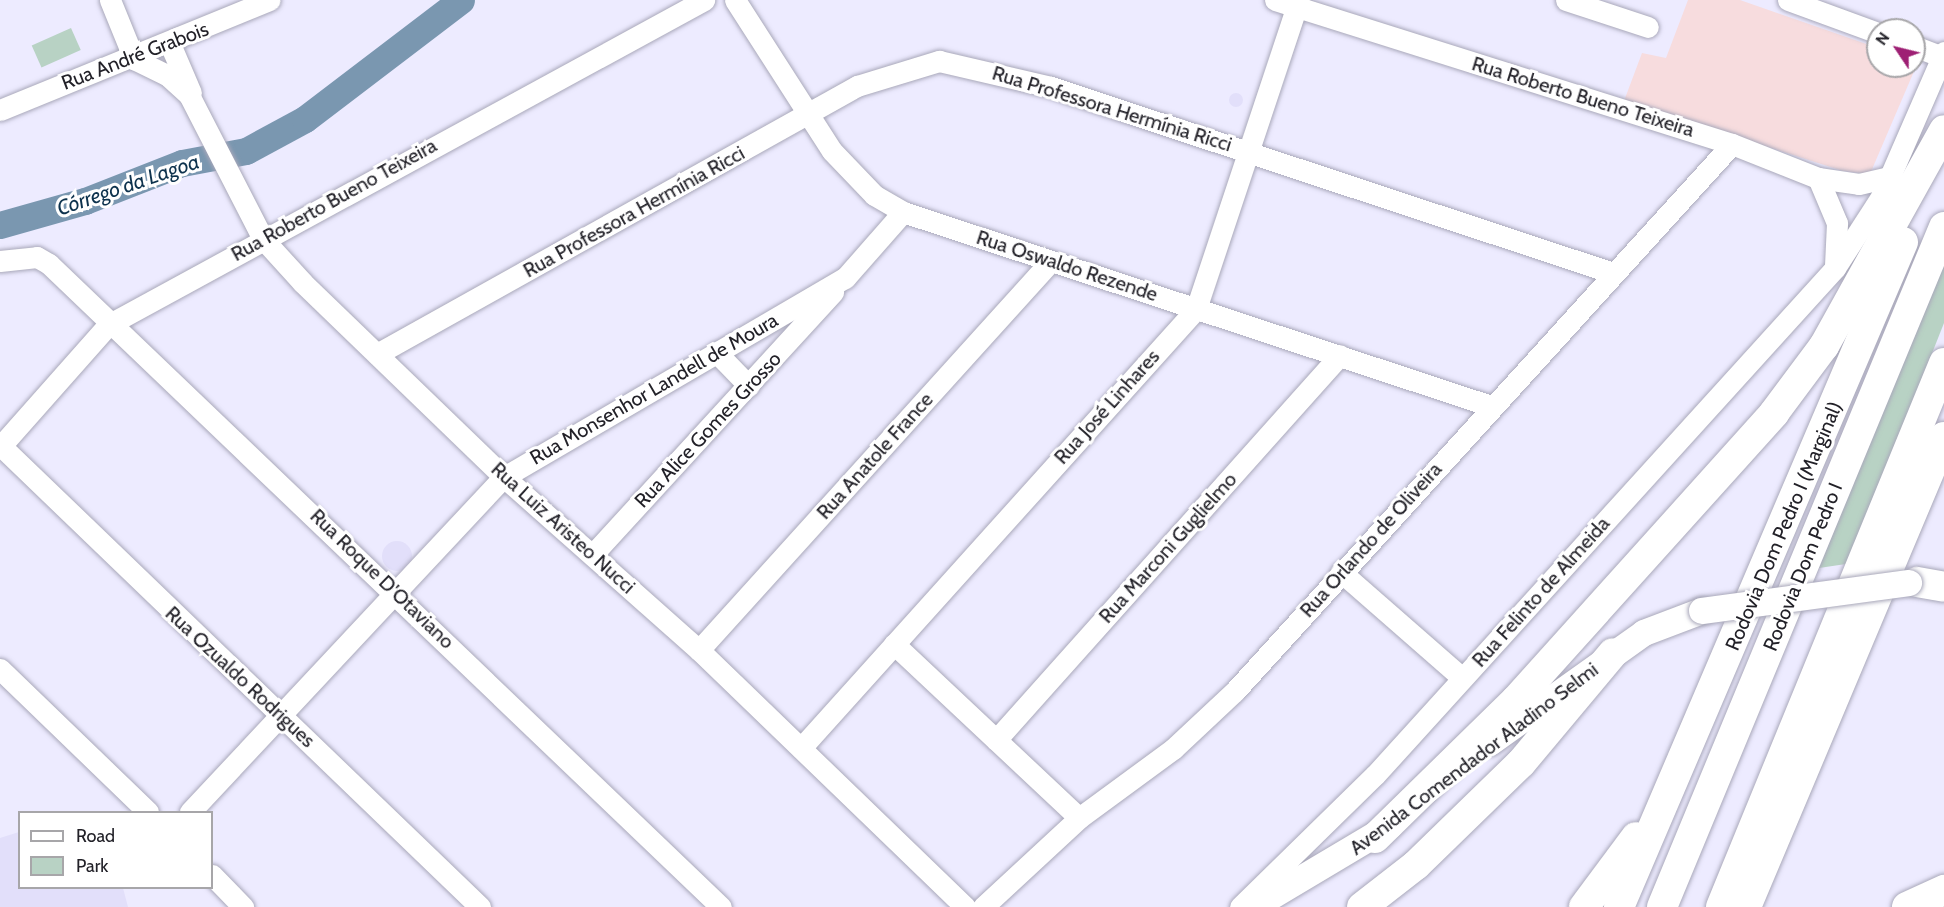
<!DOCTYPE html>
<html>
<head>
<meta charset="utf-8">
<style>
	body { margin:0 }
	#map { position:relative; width:1944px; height:907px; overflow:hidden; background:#edebff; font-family:Cabin,sans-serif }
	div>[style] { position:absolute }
	.built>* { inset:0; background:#e2dffa }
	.round { border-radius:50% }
	.education>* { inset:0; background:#f7dcde }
	.green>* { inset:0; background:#b8d2c4; transform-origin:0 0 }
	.river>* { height:27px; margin:-13.5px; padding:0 13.5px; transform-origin:13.5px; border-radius:13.5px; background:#7a97b0 }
	.roads { filter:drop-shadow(0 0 2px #a9a8ba) drop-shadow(0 0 2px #a9a8ba) }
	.minor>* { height:21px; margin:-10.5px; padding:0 10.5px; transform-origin:10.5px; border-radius:10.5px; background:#fff }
	.major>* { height:26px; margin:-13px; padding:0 13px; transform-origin:13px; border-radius:13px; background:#fff }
	.highway>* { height:30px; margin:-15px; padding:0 15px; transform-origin:15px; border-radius:15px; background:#fff }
	.bridges { filter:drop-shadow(0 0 2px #a9a8ba) drop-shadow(0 0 2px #a9a8ba) }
	.major-bridge>* { height:26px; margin:-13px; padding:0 13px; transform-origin:13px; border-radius:13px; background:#fff }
	span { translate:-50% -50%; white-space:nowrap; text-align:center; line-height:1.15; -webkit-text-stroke:6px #fff; paint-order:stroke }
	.street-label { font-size:20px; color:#222128 }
	.water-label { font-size:21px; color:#0d324d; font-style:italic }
	.legend { position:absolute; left:18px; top:811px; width:195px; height:78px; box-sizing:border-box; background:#fff; border:2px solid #a7a6a9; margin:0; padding:8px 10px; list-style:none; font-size:18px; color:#222128 }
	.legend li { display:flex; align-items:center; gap:12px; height:30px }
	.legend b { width:30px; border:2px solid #a7a6a9 }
	.north { position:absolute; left:1866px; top:18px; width:60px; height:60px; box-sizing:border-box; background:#fff; border:2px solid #a7a6a9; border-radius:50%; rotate:305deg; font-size:16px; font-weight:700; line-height:24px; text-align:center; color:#222128 }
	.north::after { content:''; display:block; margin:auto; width:21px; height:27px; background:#9e2074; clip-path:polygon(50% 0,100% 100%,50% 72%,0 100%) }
</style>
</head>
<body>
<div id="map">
	<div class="built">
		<div class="round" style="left:1229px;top:93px;width:14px;height:14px"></div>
		<div class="round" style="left:382px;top:541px;width:30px;height:30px"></div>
		<div style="clip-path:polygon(19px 832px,20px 888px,123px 888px,128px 907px,0 907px,0 838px)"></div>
	</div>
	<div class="education">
		<div style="clip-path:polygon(1688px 0,1740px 0,1878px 48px,1878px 66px,1918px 62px,1870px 174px,1843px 171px,1624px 101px,1642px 53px,1666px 58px)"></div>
	</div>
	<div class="green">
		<div style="left:71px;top:28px;width:24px;height:43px;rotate:66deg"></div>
		<div style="clip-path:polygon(1944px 258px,1944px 323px,1923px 376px,1846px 564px,1819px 568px)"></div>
	</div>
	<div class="river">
		<div style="left:0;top:225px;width:88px;rotate:-15.8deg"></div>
		<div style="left:85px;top:201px;width:104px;rotate:-21.4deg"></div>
		<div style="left:182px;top:163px;width:65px;rotate:-10.6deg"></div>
		<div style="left:246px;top:151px;width:67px;rotate:-28.5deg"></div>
		<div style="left:305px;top:119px;width:196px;rotate:-37.3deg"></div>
	</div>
	<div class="roads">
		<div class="minor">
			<div style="left:110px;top:0;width:64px;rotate:67.9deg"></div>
			<div style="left:134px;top:59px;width:37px;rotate:26deg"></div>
			<div style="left:167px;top:75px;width:30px;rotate:42deg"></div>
			<div style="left:189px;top:95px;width:162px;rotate:62.8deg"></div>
			<div style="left:263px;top:239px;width:59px;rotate:47.7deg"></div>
			<div style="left:303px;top:283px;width:279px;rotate:44deg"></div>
			<div style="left:504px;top:477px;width:261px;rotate:41.6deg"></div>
			<div style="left:699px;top:650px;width:370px;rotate:44deg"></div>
			<div style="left:735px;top:0;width:179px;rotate:57.3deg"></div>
			<div style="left:832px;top:151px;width:61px;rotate:46.3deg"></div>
			<div style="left:874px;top:195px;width:34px;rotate:30deg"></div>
			<div style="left:903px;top:212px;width:619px;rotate:18.26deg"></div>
			<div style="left:1275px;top:0;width:479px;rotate:17.5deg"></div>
			<div style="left:1732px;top:144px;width:92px;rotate:21.6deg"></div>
			<div style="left:1818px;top:178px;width:41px;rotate:8.3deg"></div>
			<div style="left:1859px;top:184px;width:32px;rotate:-13deg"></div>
			<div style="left:1566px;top:0;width:86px;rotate:18.2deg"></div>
			<div style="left:1788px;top:0;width:96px;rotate:20.1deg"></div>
			<div style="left:170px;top:44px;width:53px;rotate:66.8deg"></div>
			<div style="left:1914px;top:46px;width:30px;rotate:21deg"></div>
			<div style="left:0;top:110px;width:291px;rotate:-22.2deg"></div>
			<div style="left:1818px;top:178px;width:49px;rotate:67.1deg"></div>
			<div style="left:1837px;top:223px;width:42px;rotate:92.7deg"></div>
			<div style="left:0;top:261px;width:37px;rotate:-6deg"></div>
			<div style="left:37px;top:257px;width:14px;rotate:30deg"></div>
			<div style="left:49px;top:264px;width:930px;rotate:43.74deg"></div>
			<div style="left:716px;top:352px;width:47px;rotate:45.9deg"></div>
			<div style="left:377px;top:354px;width:550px;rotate:-29.18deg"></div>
			<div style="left:857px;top:86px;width:86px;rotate:-17deg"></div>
			<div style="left:939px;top:61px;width:115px;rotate:13.1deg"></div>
			<div style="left:1051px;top:87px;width:592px;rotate:18.31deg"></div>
			<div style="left:1px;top:446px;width:665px;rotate:43.9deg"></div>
			<div style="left:0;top:447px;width:163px;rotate:-48.5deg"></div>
			<div style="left:108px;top:325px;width:679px;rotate:-28.6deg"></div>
			<div style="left:594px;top:553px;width:354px;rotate:-47.5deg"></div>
			<div style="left:1341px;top:572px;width:161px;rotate:41.2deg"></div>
			<div style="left:894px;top:644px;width:254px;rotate:43.2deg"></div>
			<div style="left:699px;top:650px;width:523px;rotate:-47.87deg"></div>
			<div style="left:0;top:669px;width:206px;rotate:44deg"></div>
			<div style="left:996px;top:740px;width:516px;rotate:-48.22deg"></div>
			<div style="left:801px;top:748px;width:591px;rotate:-48.02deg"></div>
			<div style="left:1196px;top:309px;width:326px;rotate:-71.6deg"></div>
			<div style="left:190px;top:812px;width:459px;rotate:-46.9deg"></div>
			<div style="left:504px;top:477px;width:395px;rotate:-30.3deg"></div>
			<div style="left:845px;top:278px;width:88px;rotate:-48.7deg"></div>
			<div style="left:212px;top:875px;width:45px;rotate:45.9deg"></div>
			<div style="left:983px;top:907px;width:131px;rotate:-42.8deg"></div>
			<div style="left:1079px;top:818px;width:117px;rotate:-36.3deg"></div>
			<div style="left:1173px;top:749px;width:85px;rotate:-43.1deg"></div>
			<div style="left:1235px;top:691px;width:739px;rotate:-47.74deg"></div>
			<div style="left:1240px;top:907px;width:189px;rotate:-44.4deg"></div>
			<div style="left:1375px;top:775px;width:685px;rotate:-47.78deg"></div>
			<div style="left:1835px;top:268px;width:85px;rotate:-57.1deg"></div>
			<div style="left:1881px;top:197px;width:158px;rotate:-66.5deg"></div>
		</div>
		<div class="major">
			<div style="left:1490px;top:743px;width:189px;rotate:-35.5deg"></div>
			<div style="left:1644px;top:633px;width:62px;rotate:-20.8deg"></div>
			<div style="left:1254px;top:907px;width:158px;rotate:-30.8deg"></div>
		</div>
		<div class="highway">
			<div style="left:1917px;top:582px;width:27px;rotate:10deg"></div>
			<div style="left:1375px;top:838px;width:197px;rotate:-44.4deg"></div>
			<div style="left:1516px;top:700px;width:386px;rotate:-48deg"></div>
			<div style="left:1774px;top:413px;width:84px;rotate:-53.3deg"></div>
			<div style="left:1824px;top:346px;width:247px;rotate:-60.9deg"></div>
			<div style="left:1362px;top:907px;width:68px;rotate:-37.9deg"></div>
			<div style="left:1416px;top:865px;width:146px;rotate:-44.2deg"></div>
			<div style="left:1521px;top:763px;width:143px;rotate:-50.1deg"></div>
			<div style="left:1584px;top:907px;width:87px;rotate:-53.4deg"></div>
			<div style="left:1619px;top:907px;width:723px;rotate:-66.87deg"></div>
			<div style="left:1662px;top:907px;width:736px;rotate:-67.48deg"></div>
			<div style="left:1721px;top:907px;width:588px;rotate:-67.71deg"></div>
			<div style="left:1746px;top:907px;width:510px;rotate:-67.16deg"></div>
			<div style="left:1907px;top:907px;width:41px;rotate:-24.7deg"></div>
		</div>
	</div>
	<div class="bridges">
		<div class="major-bridge">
			<div style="left:1702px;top:611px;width:209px;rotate:-7.7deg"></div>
		</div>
	</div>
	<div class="street-label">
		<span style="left:135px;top:56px;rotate:-21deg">Rua André Grabois</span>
		<span style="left:1583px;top:97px;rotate:17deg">Rua Roberto Bueno Teixeira</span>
		<span style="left:1112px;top:109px;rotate:17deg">Rua Professora Hermínia Ricci</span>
		<span style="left:334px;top:200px;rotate:-29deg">Rua Roberto Bueno Teixeira</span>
		<span style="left:634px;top:212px;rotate:-29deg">Rua Professora Hermínia Ricci</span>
		<span style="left:1067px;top:266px;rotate:18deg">Rua Oswaldo Rezende</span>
		<span style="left:654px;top:389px;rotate:-30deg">Rua Monsenhor Landell de Moura</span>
		<span style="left:1107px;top:407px;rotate:-48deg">Rua José Linhares</span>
		<span style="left:708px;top:430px;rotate:-47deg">Rua Alice Gomes Grosso</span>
		<span style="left:875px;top:456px;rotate:-48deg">Rua Anatole France</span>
		<span style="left:1784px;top:526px;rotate:-67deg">Rodovia Dom Pedro I (Marginal)</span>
		<span style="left:563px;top:528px;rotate:42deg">Rua Luiz Aristeo Nucci</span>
		<span style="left:1371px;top:540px;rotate:-48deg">Rua Orlando de Oliveira</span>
		<span style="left:1168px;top:548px;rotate:-48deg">Rua Marconi Guglielmo</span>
		<span style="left:1803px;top:567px;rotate:-68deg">Rodovia Dom Pedro I</span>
		<span style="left:382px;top:579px;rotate:44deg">Rua Roque D'Otaviano</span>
		<span style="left:1541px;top:592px;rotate:-48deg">Rua Felinto de Almeida</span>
		<span style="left:240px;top:677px;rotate:43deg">Rua Ozualdo Rodrigues</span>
		<span style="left:1474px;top:759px;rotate:-37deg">Avenida Comendador Aladino Selmi</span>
	</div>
	<div class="water-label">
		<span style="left:128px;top:185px;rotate:-19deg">Córrego da Lagoa</span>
	</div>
	<ul class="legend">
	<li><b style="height:8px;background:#fff"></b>Road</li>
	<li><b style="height:16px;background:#b8d2c4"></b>Park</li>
	</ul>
	<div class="north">N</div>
</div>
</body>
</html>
